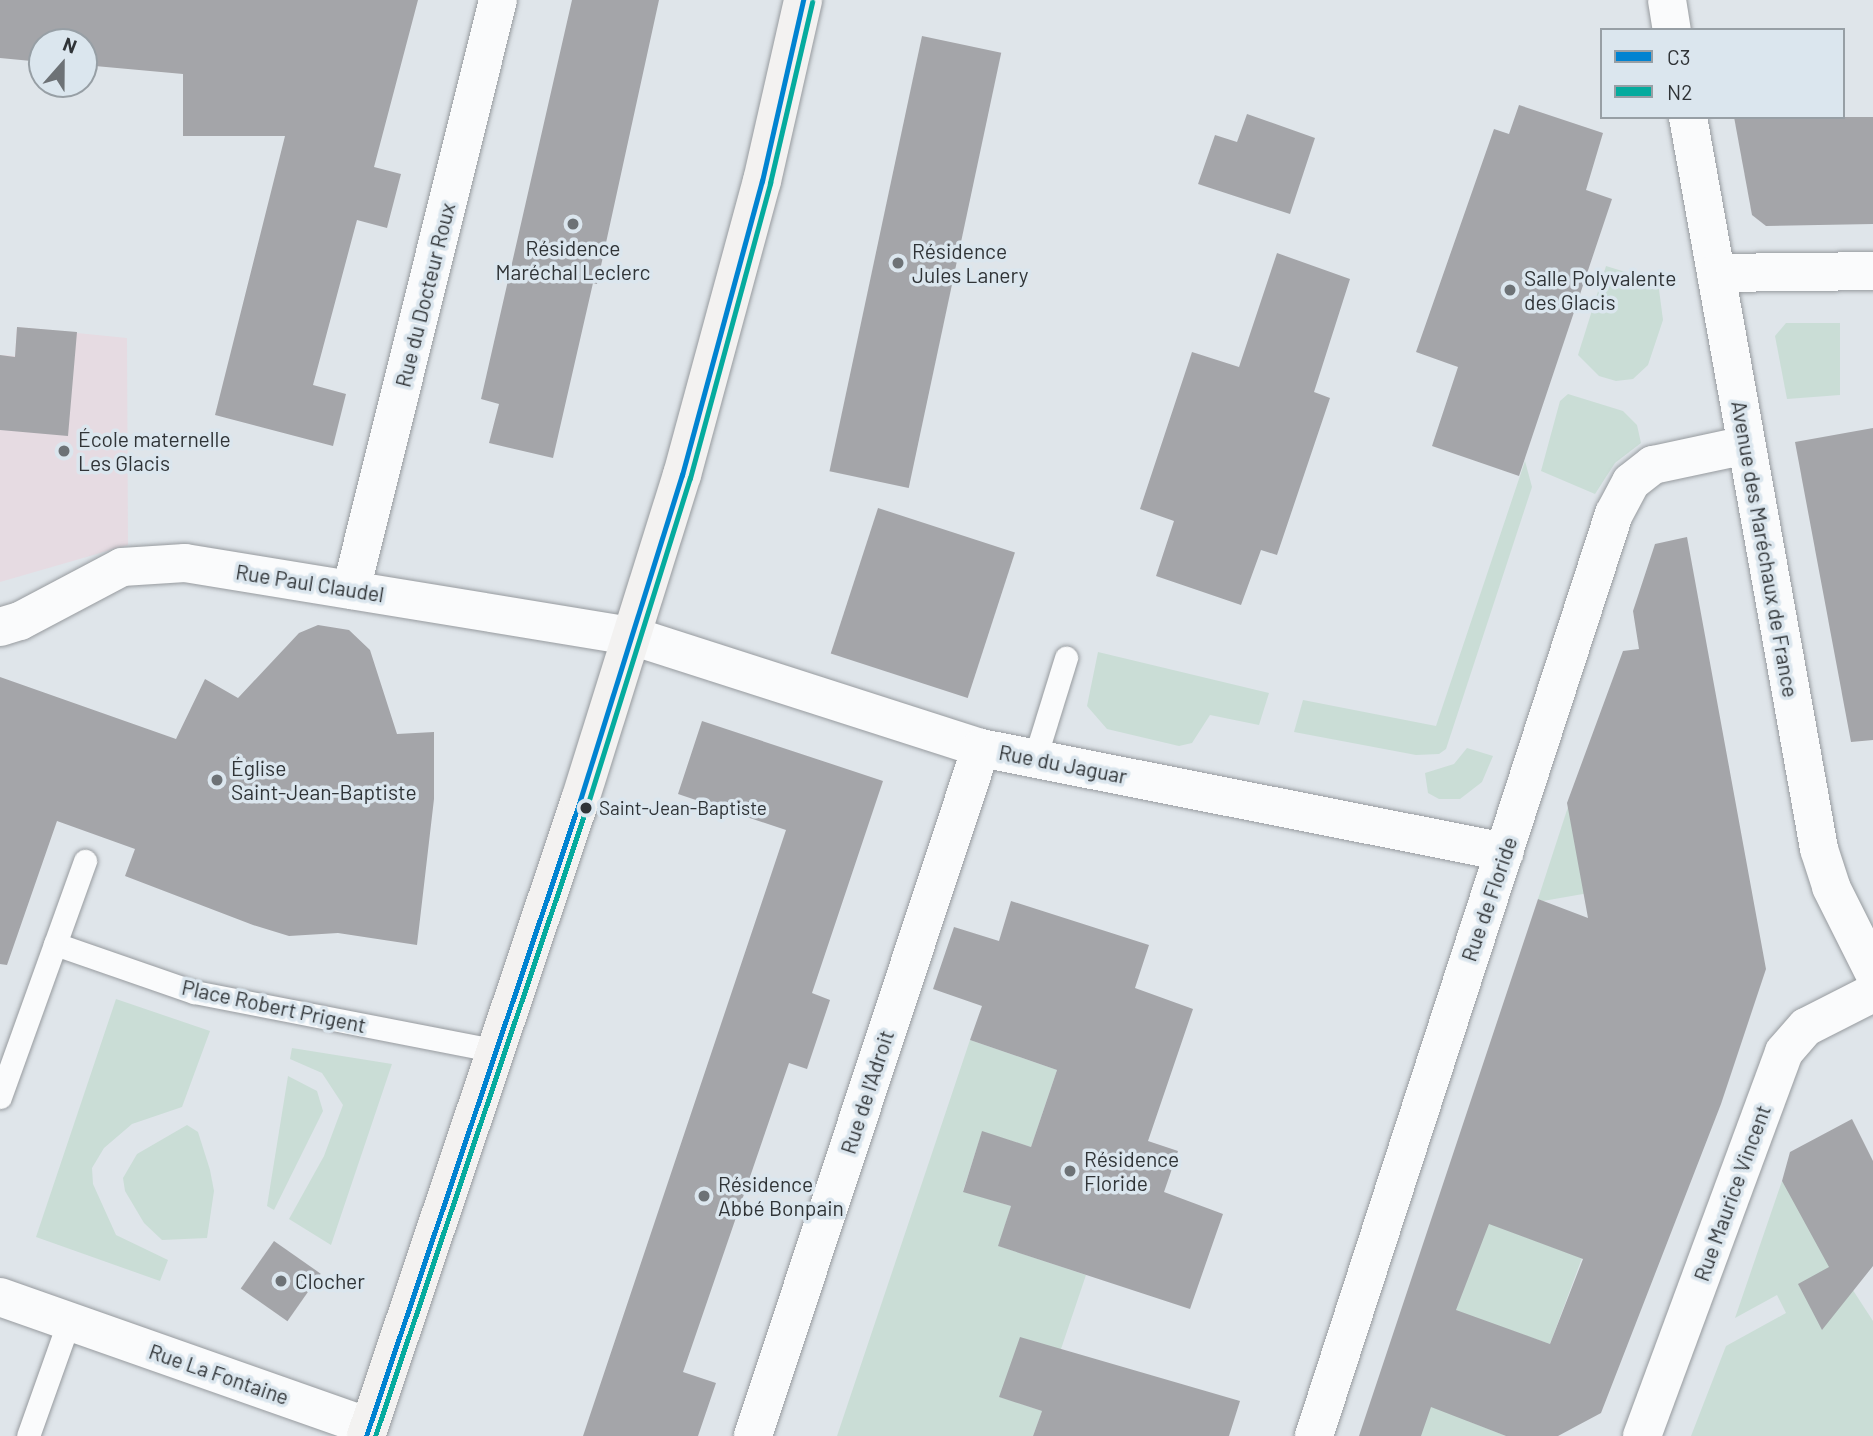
<!DOCTYPE html>
<html>
<head>
<meta charset="utf-8">
<style>
	body { margin:0 }
	#map { position:relative; width:1873px; height:1436px; overflow:hidden; background:#dfe5ea; font-family:Barlow,sans-serif }
	div>[style] { position:absolute }
	.education>* { inset:0; background:#e6dbe2 }
	.green>* { inset:0; background:#caddd6 }
	.building>* { inset:0; background:#a4a5a9; transform-origin:0 0 }
	.roads { filter:drop-shadow(0 0 2px #979b9f) drop-shadow(0 0 2px #979b9f) }
	.lane>* { height:23px; margin:-11.5px; padding:0 11.5px; transform-origin:11.5px; border-radius:11.5px; background:#fafbfc }
	.street>* { height:38px; margin:-19px; padding:0 19px; transform-origin:19px; border-radius:19px; background:#fafbfc }
	.secondary>* { height:38px; margin:-19px; padding:0 19px; transform-origin:19px; border-radius:19px; background:#f3f2f1 }
	.bus-1>* { height:5px; margin:-2.5px; padding:0 2.5px; transform-origin:2.5px; border-radius:2.5px; background:#0083d1 }
	.bus-2>* { height:5px; margin:-2.5px; padding:0 2.5px; transform-origin:2.5px; border-radius:2.5px; background:#05ab9e }
	.dots>* { width:19px; height:19px; translate:-50% -50%; box-sizing:border-box; border:4px solid #dbe6ee; border-radius:50% }
	span { translate:-50% -50%; white-space:nowrap; text-align:center; line-height:1.15; -webkit-text-stroke:7px #dbe6ee; paint-order:stroke }
	.bus-label { font-size:19px; color:#303437 }
	.left { translate:0 -50%; text-align:left }
	.poi-label { font-size:21px; color:#303437 }
	.street-label { font-size:21px; color:#303437 }
	.legend { position:absolute; left:1600px; top:28px; width:245px; height:91px; box-sizing:border-box; background:#dbe6ee; border:2px solid #979fa5; margin:0; padding:9px 12px; list-style:none; font-size:21px; color:#303437 }
	.legend li { display:flex; align-items:center; gap:14px; height:35px }
	.legend b { width:35px; border:2px solid #979fa5 }
	.north { position:absolute; left:28px; top:28px; width:70px; height:70px; box-sizing:border-box; background:#dbe6ee; border:2px solid #979fa5; border-radius:50%; rotate:21deg; font-size:19px; font-weight:700; line-height:28px; text-align:center; color:#303437 }
	.north::after { content:''; display:block; margin:auto; width:24px; height:32px; background:#6d7276; clip-path:polygon(50% 0,100% 100%,50% 72%,0 100%) }
</style>
</head>
<body>
<div id="map">
	<div class="education">
		<div style="clip-path:polygon(17px 327px,127px 338px,128px 545px,0 582px,0 355px,15px 356px)"></div>
	</div>
	<div class="green">
		<div style="clip-path:polygon(1606px 266px,1658px 282px,1663px 320px,1648px 365px,1633px 379px,1616px 381px,1599px 376px,1578px 355px)"></div>
		<div style="clip-path:polygon(1786px 323px,1840px 323px,1840px 395px,1787px 399px,1775px 336px)"></div>
		<div style="clip-path:polygon(1568px 394px,1623px 411px,1637px 425px,1641px 443px,1615px 463px,1595px 494px,1541px 471px,1560px 401px)"></div>
		<div style="clip-path:polygon(1525px 461px,1532px 487px,1446px 749px,1439px 754px,1416px 755px,1294px 732px,1303px 700px,1436px 726px)"></div>
		<div style="clip-path:polygon(1098px 652px,1269px 693px,1259px 725px,1210px 715px,1192px 743px,1179px 746px,1107px 729px,1087px 706px)"></div>
		<div style="clip-path:polygon(1467px 748px,1493px 756px,1482px 782px,1460px 799px,1439px 799px,1428px 793px,1425px 773px,1454px 764px)"></div>
		<div style="clip-path:polygon(1581px 767px,1623px 887px,1543px 901px,1538px 899px)"></div>
		<div style="clip-path:polygon(116px 999px,210px 1031px,182px 1107px,132px 1124px,104px 1148px,92px 1168px,93px 1184px,116px 1235px,168px 1260px,160px 1281px,36px 1237px)"></div>
		<div style="clip-path:polygon(970px 1040px,1057px 1070px,1031px 1147px,982px 1132px,963px 1191px,1011px 1206px,999px 1246px,1086px 1275px,1061px 1349px,1000px 1397px,1042px 1411px,1033px 1436px,837px 1436px)"></div>
		<div style="clip-path:polygon(292px 1048px,392px 1064px,331px 1245px,289px 1219px,324px 1156px,343px 1105px,322px 1073px,290px 1059px)"></div>
		<div style="clip-path:polygon(288px 1076px,317px 1091px,323px 1111px,274px 1210px,267px 1206px)"></div>
		<div style="clip-path:polygon(187px 1125px,198px 1132px,210px 1170px,214px 1191px,207px 1238px,162px 1240px,144px 1223px,125px 1191px,123px 1178px,137px 1154px)"></div>
		<div style="clip-path:polygon(1782px 1181px,1873px 1321px,1873px 1436px,1691px 1436px,1726px 1346px,1786px 1313px,1777px 1295px,1735px 1318px)"></div>
		<div style="clip-path:polygon(1488px 1223px,1582px 1258px,1550px 1344px,1510px 1330px,1468px 1421px,1506px 1436px,1421px 1436px,1421px 1381px)"></div>
	</div>
	<div class="building">
		<div style="clip-path:polygon(0 0,418px 0,374px 167px,401px 174px,387px 228px,357px 220px,313px 385px,346px 394px,333px 446px,215px 415px,285px 136px,183px 136px,183px 74px,84px 65px,84px 42px,42px 42px,42px 62px,0 58px)"></div>
		<div style="clip-path:polygon(572px 0,659px 0,597px 284px,593px 283px,553px 458px,489px 443px,499px 404px,481px 399px)"></div>
		<div style="left:922px;top:36px;width:81px;height:445px;rotate:12deg"></div>
		<div style="clip-path:polygon(1519px 105px,1603px 133px,1586px 190px,1612px 199px,1519px 476px,1432px 446px,1458px 367px,1416px 352px,1494px 129px,1509px 134px)"></div>
		<div style="clip-path:polygon(1247px 114px,1315px 138px,1290px 214px,1198px 184px,1215px 135px,1237px 142px)"></div>
		<div style="clip-path:polygon(1734px 117px,1873px 117px,1873px 224px,1766px 226px,1752px 215px)"></div>
		<div style="clip-path:polygon(1277px 253px,1350px 279px,1314px 392px,1330px 398px,1277px 555px,1261px 550px,1241px 605px,1156px 576px,1174px 521px,1140px 509px,1192px 352px,1239px 367px)"></div>
		<div style="clip-path:polygon(17px 327px,77px 332px,68px 436px,0 430px,0 355px,15px 357px)"></div>
		<div style="clip-path:polygon(1873px 428px,1873px 740px,1851px 742px,1795px 442px)"></div>
		<div style="left:878px;top:508px;width:144px;height:153px;rotate:18deg"></div>
		<div style="clip-path:polygon(evenodd,1687px 537px,1766px 969px,1721px 1104px,1601px 1413px,1558px 1436px,1506px 1436px,1431px 1407px,1421px 1436px,1359px 1436px,1538px 899px,1588px 918px,1567px 803px,1623px 651px,1639px 649px,1633px 611px,1655px 544px,1687px 537px,1489px 1224px,1583px 1259px,1550px 1344px,1456px 1310px,1489px 1224px)"></div>
		<div style="clip-path:polygon(318px 625px,349px 630px,370px 650px,397px 734px,434px 732px,434px 799px,417px 945px,338px 933px,289px 936px,253px 925px,125px 876px,135px 849px,57px 821px,7px 965px,0 964px,0 677px,176px 739px,205px 679px,238px 698px,299px 633px)"></div>
		<div style="clip-path:polygon(702px 721px,883px 781px,812px 993px,830px 1000px,807px 1069px,789px 1063px,683px 1372px,716px 1383px,698px 1436px,583px 1436px,786px 830px,678px 794px)"></div>
		<div style="clip-path:polygon(1011px 901px,1149px 945px,1135px 988px,1193px 1009px,1148px 1141px,1178px 1151px,1164px 1192px,1223px 1214px,1190px 1309px,998px 1246px,1011px 1206px,963px 1192px,982px 1131px,1031px 1147px,1057px 1070px,970px 1040px,982px 1006px,933px 989px,954px 927px,999px 941px)"></div>
		<div style="clip-path:polygon(1852px 1119px,1873px 1161px,1873px 1266px,1822px 1330px,1798px 1284px,1829px 1267px,1782px 1181px,1790px 1152px)"></div>
		<div style="left:274px;top:1241px;width:57px;height:58px;rotate:35deg"></div>
		<div style="clip-path:polygon(1020px 1337px,1240px 1401px,1229px 1436px,1033px 1436px,1042px 1411px,999px 1397px)"></div>
	</div>
	<div class="roads">
		<div class="lane">
			<div style="left:1035px;top:758px;width:105px;rotate:-72.8deg"></div>
			<div style="left:55px;top:944px;width:147px;rotate:19.1deg"></div>
			<div style="left:194px;top:992px;width:309px;rotate:11deg"></div>
			<div style="left:0;top:1097px;width:251px;rotate:-70.2deg"></div>
			<div style="left:28px;top:1436px;width:122px;rotate:-70.4deg"></div>
		</div>
		<div class="street">
			<div style="left:1667px;top:0;width:30px;rotate:81deg"></div>
			<div style="left:1688px;top:117px;width:744px;rotate:79.85deg"></div>
			<div style="left:1819px;top:849px;width:40px;rotate:72deg"></div>
			<div style="left:1831px;top:887px;width:94px;rotate:63.4deg"></div>
			<div style="left:1716px;top:273px;width:157px;rotate:-0.7deg"></div>
			<div style="left:351px;top:590px;width:608px;rotate:-76.01deg"></div>
			<div style="left:0;top:627px;width:21px;rotate:-17deg"></div>
			<div style="left:20px;top:621px;width:115px;rotate:-27.9deg"></div>
			<div style="left:122px;top:567px;width:63px;rotate:-3.6deg"></div>
			<div style="left:185px;top:563px;width:453px;rotate:9.3deg"></div>
			<div style="left:632px;top:636px;width:367px;rotate:17.8deg"></div>
			<div style="left:981px;top:748px;width:534px;rotate:11.23deg"></div>
			<div style="left:0;top:1297px;width:391px;rotate:19.4deg"></div>
			<div style="left:753px;top:1436px;width:725px;rotate:-71.67deg"></div>
			<div style="left:1314px;top:1436px;width:970px;rotate:-71.98deg"></div>
			<div style="left:1614px;top:514px;width:36px;rotate:-62deg"></div>
			<div style="left:1631px;top:482px;width:28px;rotate:-38deg"></div>
			<div style="left:1653px;top:465px;width:95px;rotate:-12.1deg"></div>
			<div style="left:1642px;top:1436px;width:409px;rotate:-69.7deg"></div>
			<div style="left:1784px;top:1052px;width:33px;rotate:-49deg"></div>
			<div style="left:1806px;top:1027px;width:75px;rotate:-26.9deg"></div>
		</div>
		<div class="secondary">
			<div style="left:366px;top:1436px;width:671px;rotate:-71.4deg"></div>
			<div style="left:580px;top:800px;width:341px;rotate:-72.6deg"></div>
			<div style="left:682px;top:475px;width:305px;rotate:-74.8deg"></div>
			<div style="left:762px;top:181px;width:186px;rotate:-77.2deg"></div>
		</div>
	</div>
	<div class="bus-1">
		<div style="left:366px;top:1436px;width:671px;rotate:-71.4deg"></div>
		<div style="left:580px;top:800px;width:341px;rotate:-72.6deg"></div>
		<div style="left:682px;top:475px;width:305px;rotate:-74.8deg"></div>
		<div style="left:762px;top:181px;width:186px;rotate:-77.2deg"></div>
	</div>
	<div class="bus-2">
		<div style="left:375px;top:1436px;width:668px;rotate:-71.4deg"></div>
		<div style="left:588px;top:803px;width:341px;rotate:-72.6deg"></div>
		<div style="left:690px;top:478px;width:306px;rotate:-74.8deg"></div>
		<div style="left:770px;top:183px;width:186px;rotate:-76.9deg"></div>
	</div>
	<div class="dots">
		<div style="left:573px;top:224px;background:#6d7276"></div>
		<div style="left:898px;top:263px;background:#6d7276"></div>
		<div style="left:1510px;top:290px;background:#6d7276"></div>
		<div style="left:64px;top:451px;background:#6d7276"></div>
		<div style="left:217px;top:780px;background:#6d7276"></div>
		<div style="left:586px;top:808px;background:#303437"></div>
		<div style="left:1070px;top:1171px;background:#6d7276"></div>
		<div style="left:704px;top:1196px;background:#6d7276"></div>
		<div style="left:281px;top:1281px;background:#6d7276"></div>
	</div>
	<div class="bus-label">
		<span class="left" style="left:599px;top:808px">Saint-Jean-Baptiste</span>
	</div>
	<div class="poi-label">
		<span style="left:573px;top:260px">Résidence<br>Maréchal Leclerc</span>
		<span class="left" style="left:912px;top:263px">Résidence<br>Jules Lanery</span>
		<span class="left" style="left:1524px;top:290px">Salle Polyvalente<br>des Glacis</span>
		<span class="left" style="left:78px;top:451px">École maternelle<br>Les Glacis</span>
		<span class="left" style="left:231px;top:780px">Église<br>Saint-Jean-Baptiste</span>
		<span class="left" style="left:1084px;top:1171px">Résidence<br>Floride</span>
		<span class="left" style="left:718px;top:1196px">Résidence<br>Abbé Bonpain</span>
		<span class="left" style="left:295px;top:1281px">Clocher</span>
	</div>
	<div class="street-label">
		<span style="left:425px;top:295px;rotate:-76deg">Rue du Docteur Roux</span>
		<span style="left:1765px;top:549px;rotate:80deg">Avenue des Maréchaux de France</span>
		<span style="left:310px;top:583px;rotate:9deg">Rue Paul Claudel</span>
		<span style="left:1063px;top:764px;rotate:11deg">Rue du Jaguar</span>
		<span style="left:1489px;top:899px;rotate:-71deg">Rue de Floride</span>
		<span style="left:274px;top:1006px;rotate:12deg">Place Robert Prigent</span>
		<span style="left:867px;top:1092px;rotate:-72deg">Rue de l'Adroit</span>
		<span style="left:1732px;top:1193px;rotate:-70deg">Rue Maurice Vincent</span>
		<span style="left:219px;top:1374px;rotate:19deg">Rue La Fontaine</span>
	</div>
	<ul class="legend">
	<li><b style="height:9px;background:#0083d1"></b>C3</li>
	<li><b style="height:9px;background:#05ab9e"></b>N2</li>
	</ul>
	<div class="north">N</div>
</div>
</body>
</html>
